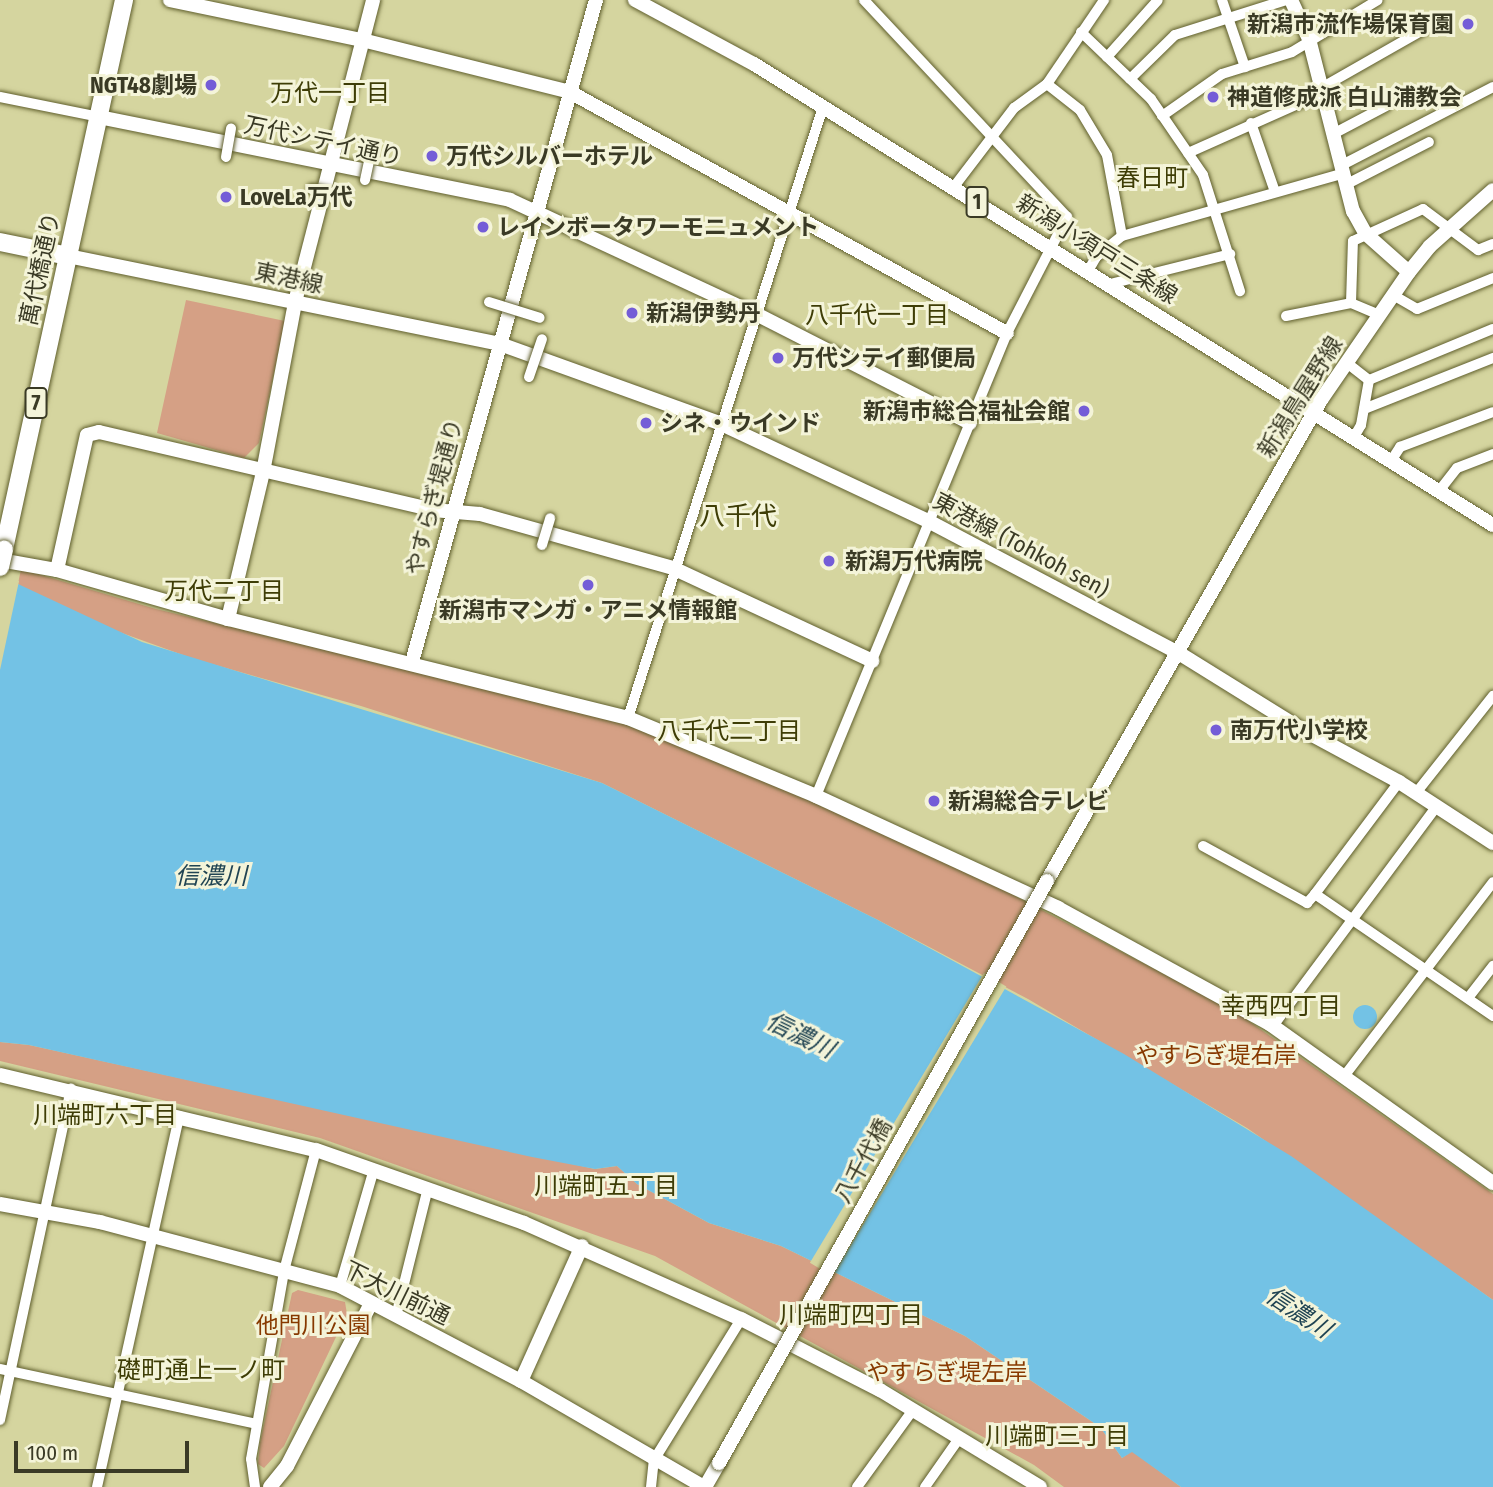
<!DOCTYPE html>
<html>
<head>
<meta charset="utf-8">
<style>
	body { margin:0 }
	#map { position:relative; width:1493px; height:1487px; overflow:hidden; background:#d5d59f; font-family:"Fira Sans Condensed","Noto Sans JP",sans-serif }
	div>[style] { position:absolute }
	.green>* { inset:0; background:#d5a085 }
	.water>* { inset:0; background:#73c2e5 }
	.round { border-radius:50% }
	.pier>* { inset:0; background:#d5d59f; transform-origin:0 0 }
	.roads { filter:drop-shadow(0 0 2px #605f2d) drop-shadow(0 0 2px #605f2d) }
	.street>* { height:10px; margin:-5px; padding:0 5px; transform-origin:5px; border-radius:5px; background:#fff }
	.secondary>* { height:14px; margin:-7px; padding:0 7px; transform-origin:7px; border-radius:7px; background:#fff }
	.primary>* { height:14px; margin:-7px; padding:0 7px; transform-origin:7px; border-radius:7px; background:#fff }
	.highway>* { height:18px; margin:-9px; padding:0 9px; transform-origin:9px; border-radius:9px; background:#fff }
	.bridges { filter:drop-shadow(0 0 2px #605f2d) drop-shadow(0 0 2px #605f2d) }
	.street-bridge>* { height:10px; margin:-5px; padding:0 5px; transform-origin:5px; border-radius:5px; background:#fff }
	.secondary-bridge>* { height:14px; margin:-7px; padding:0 7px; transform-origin:7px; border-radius:7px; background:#fff }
	.highway-bridge>* { height:18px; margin:-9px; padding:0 9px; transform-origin:9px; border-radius:9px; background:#fff }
	.dots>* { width:19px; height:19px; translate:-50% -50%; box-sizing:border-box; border:4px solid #f4f4d9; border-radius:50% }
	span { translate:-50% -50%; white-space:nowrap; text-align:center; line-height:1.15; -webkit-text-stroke:6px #f4f4d9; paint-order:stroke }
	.shield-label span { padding:2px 5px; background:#f4f4d9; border:2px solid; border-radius:5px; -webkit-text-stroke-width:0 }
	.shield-label { font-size:21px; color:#3a3a25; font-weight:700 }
	.poi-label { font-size:23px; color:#3a3a25; font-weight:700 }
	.right { translate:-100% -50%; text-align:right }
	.left { translate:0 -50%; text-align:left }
	.street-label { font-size:23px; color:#3a3a25 }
	.park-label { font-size:23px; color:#873900 }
	.neighbourhood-label { font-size:24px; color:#3e3d06 }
	.water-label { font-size:24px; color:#204453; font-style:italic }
	.quarter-label { font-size:26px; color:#3e3d06 }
	.scale { position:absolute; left:14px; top:1441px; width:175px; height:32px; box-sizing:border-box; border:4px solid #3a3a25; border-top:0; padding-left:9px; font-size:21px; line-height:24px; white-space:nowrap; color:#3a3a25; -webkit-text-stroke:5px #f4f4d9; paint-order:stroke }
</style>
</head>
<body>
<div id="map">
	<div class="green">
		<div style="clip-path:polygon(186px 300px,285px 321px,259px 443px,244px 458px,157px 433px)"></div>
		<div style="clip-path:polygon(21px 569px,156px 609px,612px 719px,798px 794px,962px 868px,1236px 1012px,1493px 1194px,1493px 1300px,1247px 1128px,1028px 999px,878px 920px,602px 783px,361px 706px,194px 659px,86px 620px,22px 588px,18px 584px)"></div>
		<div style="clip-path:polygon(0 1042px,29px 1045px,595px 1169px,617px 1166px,637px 1184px,709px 1223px,781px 1246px,965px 1336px,1100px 1427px,1122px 1458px,1132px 1451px,1181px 1487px,1064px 1487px,1034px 1465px,655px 1256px,320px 1138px,0 1061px)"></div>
		<div style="clip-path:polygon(298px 1290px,345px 1302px,347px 1314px,284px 1446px,264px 1468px,258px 1464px,260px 1443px,292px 1293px)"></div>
	</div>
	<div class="water">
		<div style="clip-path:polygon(0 584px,18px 584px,142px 642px,602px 783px,878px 920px,1124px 1054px,1291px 1156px,1493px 1300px,1493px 1487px,1181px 1487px,1132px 1452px,1122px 1458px,1100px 1427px,965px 1336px,781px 1246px,709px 1223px,637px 1184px,617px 1166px,595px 1169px,532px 1157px,29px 1045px,0 1042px)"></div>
		<div class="round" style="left:1353px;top:1005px;width:24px;height:24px"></div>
	</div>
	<div class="pier">
		<div style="clip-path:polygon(0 581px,19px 581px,0 670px)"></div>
		<div style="left:984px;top:973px;width:26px;height:338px;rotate:31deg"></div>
	</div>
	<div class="roads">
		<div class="street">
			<div style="left:1222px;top:0;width:71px;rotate:71.1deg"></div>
			<div style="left:1081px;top:32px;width:97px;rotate:43.7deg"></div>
			<div style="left:1151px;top:99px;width:92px;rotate:55.6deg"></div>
			<div style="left:1203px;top:175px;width:122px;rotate:72.3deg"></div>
			<div style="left:1107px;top:57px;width:76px;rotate:-48.2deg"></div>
			<div style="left:1130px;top:79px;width:63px;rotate:-44.4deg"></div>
			<div style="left:1175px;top:35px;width:116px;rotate:-17.5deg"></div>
			<div style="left:1047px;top:84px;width:42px;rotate:38.2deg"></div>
			<div style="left:1080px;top:110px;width:52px;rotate:59deg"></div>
			<div style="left:1107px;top:155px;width:82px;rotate:79.5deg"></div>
			<div style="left:1321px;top:88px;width:123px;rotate:-29.7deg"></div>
			<div style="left:0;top:97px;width:101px;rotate:11.4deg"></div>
			<div style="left:1162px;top:116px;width:73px;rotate:-35deg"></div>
			<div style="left:1222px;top:74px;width:73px;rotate:-17.4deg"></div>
			<div style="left:1292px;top:52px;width:100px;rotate:-31.2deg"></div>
			<div style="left:1251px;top:123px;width:73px;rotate:70.8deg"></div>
			<div style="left:1333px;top:134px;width:60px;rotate:-27.8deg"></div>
			<div style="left:1188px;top:153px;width:148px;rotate:-24deg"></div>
			<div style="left:1342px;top:165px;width:170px;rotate:-27.3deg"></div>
			<div style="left:1347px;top:184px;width:92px;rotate:-27.1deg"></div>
			<div style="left:953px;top:188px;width:101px;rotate:-52.7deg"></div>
			<div style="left:1014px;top:108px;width:41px;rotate:-36deg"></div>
			<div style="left:1047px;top:84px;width:102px;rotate:-55.8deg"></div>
			<div style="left:1088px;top:271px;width:16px;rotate:-60deg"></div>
			<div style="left:1096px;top:257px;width:33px;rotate:-39deg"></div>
			<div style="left:1122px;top:236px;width:231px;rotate:-15.8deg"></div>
			<div style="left:1110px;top:284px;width:124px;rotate:-14deg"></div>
			<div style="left:1393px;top:295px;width:28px;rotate:30deg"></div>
			<div style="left:1417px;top:309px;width:82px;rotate:-22.2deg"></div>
			<div style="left:1351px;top:303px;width:62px;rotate:-88.2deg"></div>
			<div style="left:1353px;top:241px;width:77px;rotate:-24.6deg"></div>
			<div style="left:1423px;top:209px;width:69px;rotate:36.7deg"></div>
			<div style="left:1478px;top:250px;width:16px;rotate:-22deg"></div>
			<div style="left:1286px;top:316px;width:66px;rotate:-11.3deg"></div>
			<div style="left:1351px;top:303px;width:30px;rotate:23deg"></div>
			<div style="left:1347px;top:363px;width:28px;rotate:38deg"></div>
			<div style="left:1369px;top:380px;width:46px;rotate:100.1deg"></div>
			<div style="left:1361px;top:425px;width:14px;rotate:120deg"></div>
			<div style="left:1369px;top:380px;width:134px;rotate:-22.4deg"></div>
			<div style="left:1364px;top:409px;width:139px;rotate:-21.6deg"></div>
			<div style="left:1391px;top:461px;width:17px;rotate:-57deg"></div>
			<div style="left:1400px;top:447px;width:99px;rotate:-20.6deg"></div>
			<div style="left:1439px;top:491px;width:29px;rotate:-52deg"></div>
			<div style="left:1457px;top:468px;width:39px;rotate:-21deg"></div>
			<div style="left:628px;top:718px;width:641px;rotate:-72.3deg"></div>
			<div style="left:1399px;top:782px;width:140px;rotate:126.9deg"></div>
			<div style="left:1315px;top:894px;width:216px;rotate:34.4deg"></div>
			<div style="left:1416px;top:793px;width:124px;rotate:-51.6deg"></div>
			<div style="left:816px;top:796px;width:501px;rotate:-67.58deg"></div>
			<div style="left:1007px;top:333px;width:131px;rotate:-62.7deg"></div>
			<div style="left:1067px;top:217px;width:297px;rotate:-133.1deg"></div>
			<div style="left:1203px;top:846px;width:119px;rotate:28.7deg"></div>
			<div style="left:1307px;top:903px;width:12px;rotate:-48deg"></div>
			<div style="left:1468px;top:998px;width:41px;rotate:-52deg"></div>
			<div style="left:1273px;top:1026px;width:274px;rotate:-53.3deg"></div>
			<div style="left:1345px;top:1075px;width:243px;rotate:-52.5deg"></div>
			<div style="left:340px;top:1286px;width:122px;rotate:-73.8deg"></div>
			<div style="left:396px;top:1316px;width:132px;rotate:-76deg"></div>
			<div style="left:0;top:1369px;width:262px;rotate:12.1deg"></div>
			<div style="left:0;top:1420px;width:339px;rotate:-77.9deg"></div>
			<div style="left:97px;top:1487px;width:380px;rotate:-77.5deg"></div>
			<div style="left:255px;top:1487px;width:28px;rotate:-98deg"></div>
			<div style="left:251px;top:1459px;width:191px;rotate:-80deg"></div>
			<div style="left:284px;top:1271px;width:125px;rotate:-75.2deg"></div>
			<div style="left:651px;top:1487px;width:27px;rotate:-84deg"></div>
			<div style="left:654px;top:1460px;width:166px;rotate:-58.3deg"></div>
			<div style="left:857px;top:1487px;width:95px;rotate:-54deg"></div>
			<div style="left:925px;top:1487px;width:61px;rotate:-55deg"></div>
		</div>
		<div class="secondary">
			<div style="left:170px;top:0;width:196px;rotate:11.8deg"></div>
			<div style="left:362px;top:40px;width:214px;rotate:14deg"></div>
			<div style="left:570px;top:92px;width:499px;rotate:28.9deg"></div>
			<div style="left:1291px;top:0;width:43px;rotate:65.2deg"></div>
			<div style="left:1309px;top:39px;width:178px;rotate:75.7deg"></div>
			<div style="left:1353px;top:211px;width:26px;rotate:61deg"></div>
			<div style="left:1366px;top:234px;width:57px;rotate:41.5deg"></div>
			<div style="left:99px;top:117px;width:419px;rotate:11.4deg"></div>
			<div style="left:510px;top:200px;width:271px;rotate:24.9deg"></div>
			<div style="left:756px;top:314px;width:240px;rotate:27deg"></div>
			<div style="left:68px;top:256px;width:441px;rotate:11.5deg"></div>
			<div style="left:500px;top:344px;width:233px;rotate:19.8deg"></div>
			<div style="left:719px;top:423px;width:233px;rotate:25.1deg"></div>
			<div style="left:930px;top:522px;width:279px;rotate:27.8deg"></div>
			<div style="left:1177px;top:652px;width:148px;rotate:31.8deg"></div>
			<div style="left:1303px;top:730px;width:109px;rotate:28.4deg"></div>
			<div style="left:1399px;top:782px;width:112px;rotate:33deg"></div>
			<div style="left:0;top:560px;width:58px;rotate:10deg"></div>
			<div style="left:57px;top:570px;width:178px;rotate:16deg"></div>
			<div style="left:228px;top:619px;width:412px;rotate:13.9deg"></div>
			<div style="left:628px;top:718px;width:204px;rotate:22.5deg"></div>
			<div style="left:816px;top:796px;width:267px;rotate:24.8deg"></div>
			<div style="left:1058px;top:908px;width:242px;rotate:28.7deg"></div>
			<div style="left:1270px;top:1024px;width:274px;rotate:35.5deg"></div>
			<div style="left:57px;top:570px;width:138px;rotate:-77.5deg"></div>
			<div style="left:87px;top:435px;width:12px;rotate:-14deg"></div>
			<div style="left:99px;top:432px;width:343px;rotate:13.1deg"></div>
			<div style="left:433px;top:510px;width:47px;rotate:4.9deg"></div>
			<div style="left:480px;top:514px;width:200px;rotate:15.6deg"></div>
			<div style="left:673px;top:568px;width:220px;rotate:25deg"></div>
			<div style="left:228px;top:619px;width:151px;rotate:-76.6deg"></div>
			<div style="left:263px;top:472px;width:173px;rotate:-79.3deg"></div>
			<div style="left:295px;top:302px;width:312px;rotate:-75.5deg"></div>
			<div style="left:412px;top:662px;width:687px;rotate:-74.47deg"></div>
			<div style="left:1047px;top:881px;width:554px;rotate:-60.33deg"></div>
			<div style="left:1321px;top:400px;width:155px;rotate:-55.5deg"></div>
			<div style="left:1409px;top:272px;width:33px;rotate:-51deg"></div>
			<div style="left:1430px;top:246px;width:84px;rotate:-41.6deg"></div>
			<div style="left:0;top:1075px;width:325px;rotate:13.4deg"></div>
			<div style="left:316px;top:1150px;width:220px;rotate:19.3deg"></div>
			<div style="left:524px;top:1223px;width:237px;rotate:23.9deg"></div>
			<div style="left:741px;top:1319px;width:156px;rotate:27.1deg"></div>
			<div style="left:880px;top:1390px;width:187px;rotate:31.2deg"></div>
			<div style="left:0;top:1204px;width:102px;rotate:10.2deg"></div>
			<div style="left:100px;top:1222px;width:248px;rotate:14.9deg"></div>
			<div style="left:340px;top:1286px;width:204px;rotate:27.7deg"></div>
			<div style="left:521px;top:1381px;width:211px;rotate:30.1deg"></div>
			<div style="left:521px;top:1381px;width:148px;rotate:-65.7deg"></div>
			<div style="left:270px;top:1487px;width:27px;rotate:-51deg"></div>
			<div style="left:287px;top:1466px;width:183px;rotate:-62.7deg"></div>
			<div style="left:705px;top:1487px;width:28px;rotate:-60deg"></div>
		</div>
		<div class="primary">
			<div style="left:635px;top:0;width:135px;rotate:28.3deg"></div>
			<div style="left:754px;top:64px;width:871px;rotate:31.96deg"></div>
		</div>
		<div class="highway">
			<div style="left:0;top:242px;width:69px;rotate:11.6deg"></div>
			<div style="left:4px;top:549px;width:562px;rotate:-77.67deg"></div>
		</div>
	</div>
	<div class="bridges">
		<div class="street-bridge">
			<div style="left:226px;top:157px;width:29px;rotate:-80deg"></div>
			<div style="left:365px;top:180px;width:19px;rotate:-78deg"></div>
			<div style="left:312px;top:189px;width:19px;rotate:12deg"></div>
			<div style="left:489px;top:302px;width:53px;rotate:17.4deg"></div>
			<div style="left:529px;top:377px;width:40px;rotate:-71.1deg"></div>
			<div style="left:542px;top:545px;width:28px;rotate:-73deg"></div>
		</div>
		<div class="secondary-bridge">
			<div style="left:719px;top:1463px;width:668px;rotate:-60.6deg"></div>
		</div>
		<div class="highway-bridge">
			<div style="left:0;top:567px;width:18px;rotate:-77deg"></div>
		</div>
	</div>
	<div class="dots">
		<div style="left:1468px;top:24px;background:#745dd7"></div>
		<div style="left:211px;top:85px;background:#745dd7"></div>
		<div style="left:1213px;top:97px;background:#745dd7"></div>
		<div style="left:432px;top:156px;background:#745dd7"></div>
		<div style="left:226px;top:197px;background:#745dd7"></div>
		<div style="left:483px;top:227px;background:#745dd7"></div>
		<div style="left:632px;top:313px;background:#745dd7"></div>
		<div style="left:778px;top:358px;background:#745dd7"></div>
		<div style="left:1084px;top:411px;background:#745dd7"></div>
		<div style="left:646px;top:423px;background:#745dd7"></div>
		<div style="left:829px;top:561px;background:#745dd7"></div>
		<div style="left:588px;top:585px;background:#745dd7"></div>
		<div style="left:1216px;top:730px;background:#745dd7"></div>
		<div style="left:934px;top:801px;background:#745dd7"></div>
	</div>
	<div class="shield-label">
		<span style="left:977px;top:202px">1</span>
		<span style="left:36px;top:403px">7</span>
	</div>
	<div class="poi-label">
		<span class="right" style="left:1454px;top:24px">新潟市流作場保育園</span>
		<span class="right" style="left:197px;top:85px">NGT48劇場</span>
		<span class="left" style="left:1227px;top:97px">神道修成派 白山浦教会</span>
		<span class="left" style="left:446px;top:156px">万代シルバーホテル</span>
		<span class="left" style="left:240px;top:197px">LoveLa万代</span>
		<span class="left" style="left:497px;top:227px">レインボータワーモニュメント</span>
		<span class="left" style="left:646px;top:313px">新潟伊勢丹</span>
		<span class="left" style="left:792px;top:358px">万代シテイ郵便局</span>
		<span class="right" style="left:1070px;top:411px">新潟市総合福祉会館</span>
		<span class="left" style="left:660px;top:423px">シネ・ウインド</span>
		<span class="left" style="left:845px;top:561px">新潟万代病院</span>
		<span style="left:588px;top:610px">新潟市マンガ・アニメ情報館</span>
		<span class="left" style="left:1230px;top:730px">南万代小学校</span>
		<span class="left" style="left:948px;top:801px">新潟総合テレビ</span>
	</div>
	<div class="street-label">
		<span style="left:323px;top:141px;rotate:12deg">万代シテイ通り</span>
		<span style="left:1097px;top:249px;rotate:32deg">新潟小須戸三条線</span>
		<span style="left:40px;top:269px;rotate:-78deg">萬代橋通り</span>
		<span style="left:289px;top:278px;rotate:12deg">東港線</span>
		<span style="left:1300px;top:397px;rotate:-58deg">新潟鳥屋野線</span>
		<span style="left:434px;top:497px;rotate:-75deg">やすらぎ堤通り</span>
		<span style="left:1021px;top:545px;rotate:28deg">東港線 (Tohkoh sen)</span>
		<span style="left:863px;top:1161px;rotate:-61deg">八千代橋</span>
		<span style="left:397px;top:1293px;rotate:26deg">下大川前通</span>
	</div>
	<div class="park-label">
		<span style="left:1216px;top:1055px">やすらぎ堤右岸</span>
		<span style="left:313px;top:1325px">他門川公園</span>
		<span style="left:947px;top:1372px">やすらぎ堤左岸</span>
	</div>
	<div class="neighbourhood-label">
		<span style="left:330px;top:94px">万代一丁目</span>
		<span style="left:1152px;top:179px">春日町</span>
		<span style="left:877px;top:316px">八千代一丁目</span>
		<span style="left:224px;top:592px">万代二丁目</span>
		<span style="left:729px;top:732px">八千代二丁目</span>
		<span style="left:1281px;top:1007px">幸西四丁目</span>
		<span style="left:105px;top:1116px">川端町六丁目</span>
		<span style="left:606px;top:1187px">川端町五丁目</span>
		<span style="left:851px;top:1316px">川端町四丁目</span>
		<span style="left:201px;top:1371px">礎町通上一ノ町</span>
		<span style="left:1057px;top:1437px">川端町三丁目</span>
	</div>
	<div class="water-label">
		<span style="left:211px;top:877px">信濃川</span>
		<span style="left:800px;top:1036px;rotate:26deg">信濃川</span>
		<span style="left:1298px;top:1313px;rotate:33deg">信濃川</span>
	</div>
	<div class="quarter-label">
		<span style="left:738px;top:517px">八千代</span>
	</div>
	<div class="scale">100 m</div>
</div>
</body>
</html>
